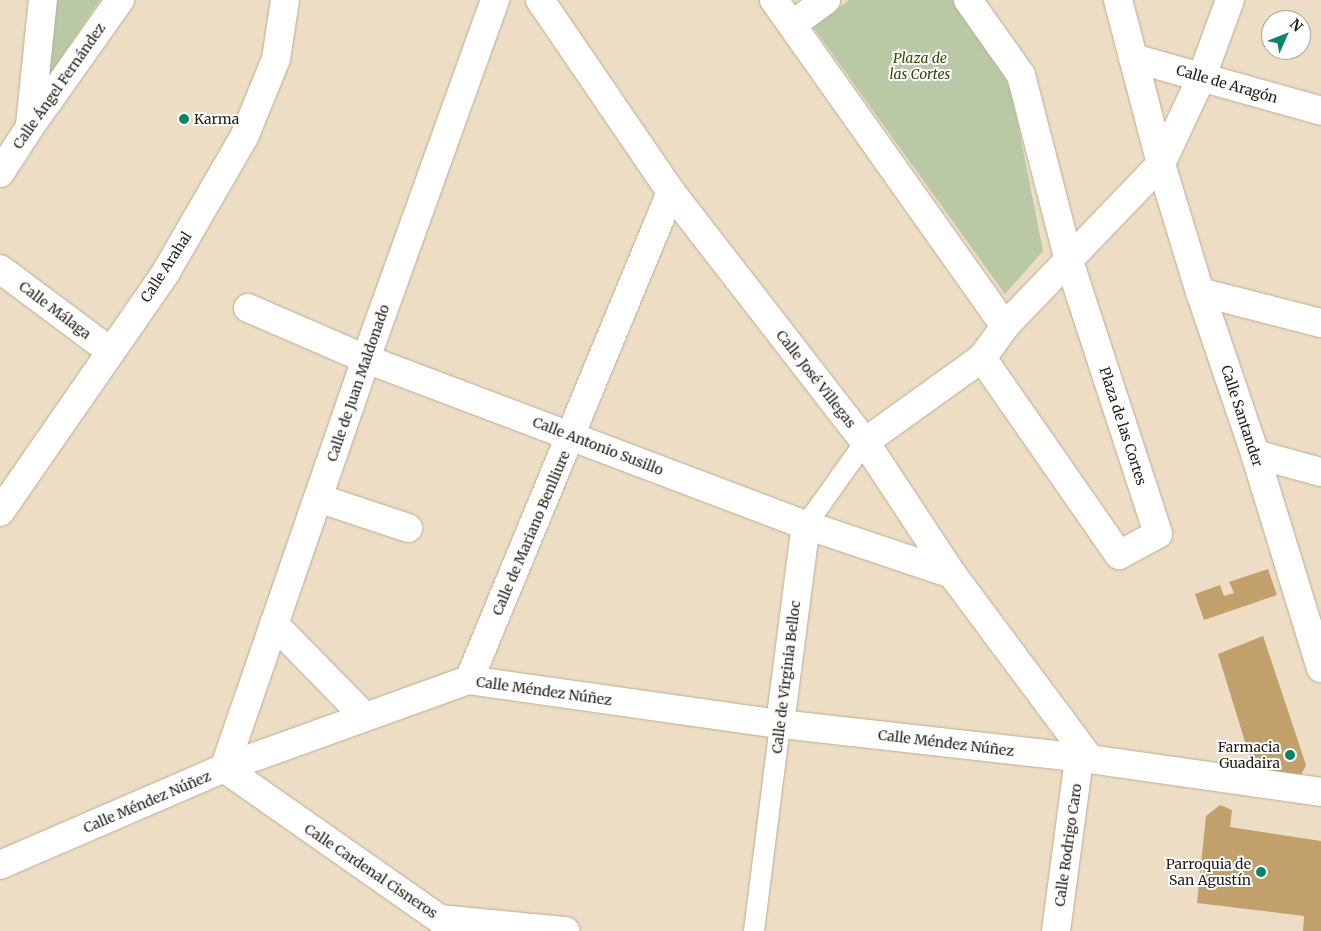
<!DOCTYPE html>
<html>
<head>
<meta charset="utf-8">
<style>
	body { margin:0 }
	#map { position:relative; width:1321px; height:931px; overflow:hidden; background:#edddc4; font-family:Merriweather,serif }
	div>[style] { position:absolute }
	.green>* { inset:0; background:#b9c9a5 }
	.building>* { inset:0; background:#c1a06b }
	.roads { filter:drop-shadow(0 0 1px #bbac94) drop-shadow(0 0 1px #bbac94) }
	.pedestrian>* { height:20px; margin:-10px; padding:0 10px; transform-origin:10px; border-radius:10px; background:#fff }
	.minor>* { height:28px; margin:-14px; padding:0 14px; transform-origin:14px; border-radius:14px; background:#fff }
	.tertiary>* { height:28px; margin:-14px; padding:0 14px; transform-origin:14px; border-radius:14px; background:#fff }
	.dots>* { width:14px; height:14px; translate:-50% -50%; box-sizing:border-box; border:2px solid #fff; border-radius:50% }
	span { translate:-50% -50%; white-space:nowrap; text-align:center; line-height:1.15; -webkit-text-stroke:4px #fff; paint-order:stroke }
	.park-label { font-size:14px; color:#334707; font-style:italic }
	.street-label { font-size:14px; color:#211b12 }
	.poi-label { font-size:14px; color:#211b12 }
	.left { translate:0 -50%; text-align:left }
	.right { translate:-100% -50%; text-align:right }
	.north { position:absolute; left:1261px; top:10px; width:50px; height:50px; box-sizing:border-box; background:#fff; border:1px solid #a6a4a0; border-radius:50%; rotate:46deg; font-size:14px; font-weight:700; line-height:20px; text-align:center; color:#211b12 }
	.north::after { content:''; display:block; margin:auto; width:18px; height:22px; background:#098566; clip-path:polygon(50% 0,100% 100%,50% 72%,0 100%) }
</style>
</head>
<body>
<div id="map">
	<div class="green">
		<div style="clip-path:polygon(50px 0,100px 0,44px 83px)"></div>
		<div style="clip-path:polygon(849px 0,953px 0,1002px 70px,1012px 94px,1043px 251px,1005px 294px,813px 27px)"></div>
	</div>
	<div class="building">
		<div style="clip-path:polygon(1268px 569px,1277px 595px,1204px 620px,1195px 594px,1220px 585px,1224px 596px,1234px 593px,1229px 582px)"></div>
		<div style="clip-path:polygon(1263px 636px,1306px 765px,1301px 775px,1254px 771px,1218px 654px)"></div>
		<div style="clip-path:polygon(1220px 805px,1232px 810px,1230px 827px,1321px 841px,1321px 931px,1303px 931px,1304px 916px,1197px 903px,1206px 816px)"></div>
	</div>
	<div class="roads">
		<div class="pedestrian">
			<div style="left:806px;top:525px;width:102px;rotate:-54.6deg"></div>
			<div style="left:754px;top:931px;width:209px;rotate:-82.8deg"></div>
		</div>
		<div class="minor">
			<div style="left:495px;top:0;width:381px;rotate:109.8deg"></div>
			<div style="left:366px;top:359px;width:433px;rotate:109.1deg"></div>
			<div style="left:224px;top:768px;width:264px;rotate:35deg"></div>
			<div style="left:440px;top:919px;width:126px;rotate:5.5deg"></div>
			<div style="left:540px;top:0;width:232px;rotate:55.7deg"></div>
			<div style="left:671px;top:192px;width:316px;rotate:52.2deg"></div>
			<div style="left:865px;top:442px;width:158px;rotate:56.6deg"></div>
			<div style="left:952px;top:574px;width:231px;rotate:53.3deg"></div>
			<div style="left:774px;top:0;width:400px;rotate:54.7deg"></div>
			<div style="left:968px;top:0;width:92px;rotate:54.8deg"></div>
			<div style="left:1021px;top:75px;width:192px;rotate:75.5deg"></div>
			<div style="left:1069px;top:261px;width:287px;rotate:71.9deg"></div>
			<div style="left:1158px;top:534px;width:44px;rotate:151.7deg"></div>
			<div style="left:1119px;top:555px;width:240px;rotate:-124.8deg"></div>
			<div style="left:1118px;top:0;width:170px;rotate:75.3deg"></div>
			<div style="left:1161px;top:164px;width:134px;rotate:73.1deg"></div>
			<div style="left:1200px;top:292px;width:171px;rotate:71.2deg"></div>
			<div style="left:1255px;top:454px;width:224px;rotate:72.9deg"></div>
			<div style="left:793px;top:24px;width:41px;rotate:-36deg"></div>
			<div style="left:1133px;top:58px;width:195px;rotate:15.7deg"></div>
			<div style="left:30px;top:125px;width:126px;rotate:-84.1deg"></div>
			<div style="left:0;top:173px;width:55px;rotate:-56.9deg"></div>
			<div style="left:30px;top:127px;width:156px;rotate:-54.7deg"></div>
			<div style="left:0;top:269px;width:137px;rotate:36.7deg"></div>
			<div style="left:1200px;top:292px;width:125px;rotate:14.4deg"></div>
			<div style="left:248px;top:308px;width:129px;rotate:23.4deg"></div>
			<div style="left:366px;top:359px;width:470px;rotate:20.7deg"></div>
			<div style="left:806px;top:525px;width:154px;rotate:18.6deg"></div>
			<div style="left:865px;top:442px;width:144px;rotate:-35.7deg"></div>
			<div style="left:982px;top:358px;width:39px;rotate:-54deg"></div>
			<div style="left:1005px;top:326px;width:225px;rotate:-46.1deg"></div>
			<div style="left:1161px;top:164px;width:97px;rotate:-65deg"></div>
			<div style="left:1202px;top:76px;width:81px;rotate:-69.8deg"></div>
			<div style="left:1255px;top:454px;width:68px;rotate:15.3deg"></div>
			<div style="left:318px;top:498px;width:95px;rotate:18.4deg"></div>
			<div style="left:274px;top:624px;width:130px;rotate:45.6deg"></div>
			<div style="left:469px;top:680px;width:528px;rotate:-67.51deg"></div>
			<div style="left:780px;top:724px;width:201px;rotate:-82.6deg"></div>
			<div style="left:0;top:865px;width:244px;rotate:-23.4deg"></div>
			<div style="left:224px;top:768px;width:260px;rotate:-19.8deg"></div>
			<div style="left:469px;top:680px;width:314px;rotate:8.1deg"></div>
			<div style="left:780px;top:724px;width:312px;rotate:6.4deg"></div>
			<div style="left:1090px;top:759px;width:233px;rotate:8.1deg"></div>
			<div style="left:1056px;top:931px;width:174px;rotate:-82.4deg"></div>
		</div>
		<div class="tertiary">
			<div style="left:0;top:512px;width:292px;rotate:-55.3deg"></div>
			<div style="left:166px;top:272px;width:158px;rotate:-60deg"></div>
			<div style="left:245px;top:135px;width:82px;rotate:-67.8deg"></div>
			<div style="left:276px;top:59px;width:60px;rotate:-81.3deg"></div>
		</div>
	</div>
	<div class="dots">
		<div style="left:184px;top:119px;background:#098566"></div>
		<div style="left:1290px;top:755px;background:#098566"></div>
		<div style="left:1261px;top:872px;background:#098566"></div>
	</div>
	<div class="park-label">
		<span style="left:920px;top:66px">Plaza de<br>las Cortes</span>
	</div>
	<div class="street-label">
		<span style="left:1227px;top:84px;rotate:16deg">Calle de Aragón</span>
		<span style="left:59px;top:86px;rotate:-55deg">Calle Ángel Fernández</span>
		<span style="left:166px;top:267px;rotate:-57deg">Calle Arahal</span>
		<span style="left:55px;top:310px;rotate:37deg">Calle Málaga</span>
		<span style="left:816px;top:379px;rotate:52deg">Calle José Villegas</span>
		<span style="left:358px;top:383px;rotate:-71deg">Calle de Juan Maldonado</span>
		<span style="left:1242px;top:416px;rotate:72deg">Calle Santander</span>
		<span style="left:1123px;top:426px;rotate:72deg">Plaza de las Cortes</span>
		<span style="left:598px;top:446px;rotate:21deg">Calle Antonio Susillo</span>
		<span style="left:531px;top:533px;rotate:-67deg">Calle de Mariano Benlliure</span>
		<span style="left:786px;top:677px;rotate:-83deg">Calle de Virginia Belloc</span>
		<span style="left:544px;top:691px;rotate:8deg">Calle Méndez Núñez</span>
		<span style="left:946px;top:743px;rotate:7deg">Calle Méndez Núñez</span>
		<span style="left:147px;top:802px;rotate:-23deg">Calle Méndez Núñez</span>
		<span style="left:1068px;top:845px;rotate:-82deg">Calle Rodrigo Caro</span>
		<span style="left:371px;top:871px;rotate:34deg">Calle Cardenal Cisneros</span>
	</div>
	<div class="poi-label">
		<span class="left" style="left:194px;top:119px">Karma</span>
		<span class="right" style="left:1280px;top:755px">Farmacia<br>Guadaira</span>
		<span class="right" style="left:1251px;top:872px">Parroquia de<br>San Agustín</span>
	</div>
	<div class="north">N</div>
</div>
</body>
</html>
